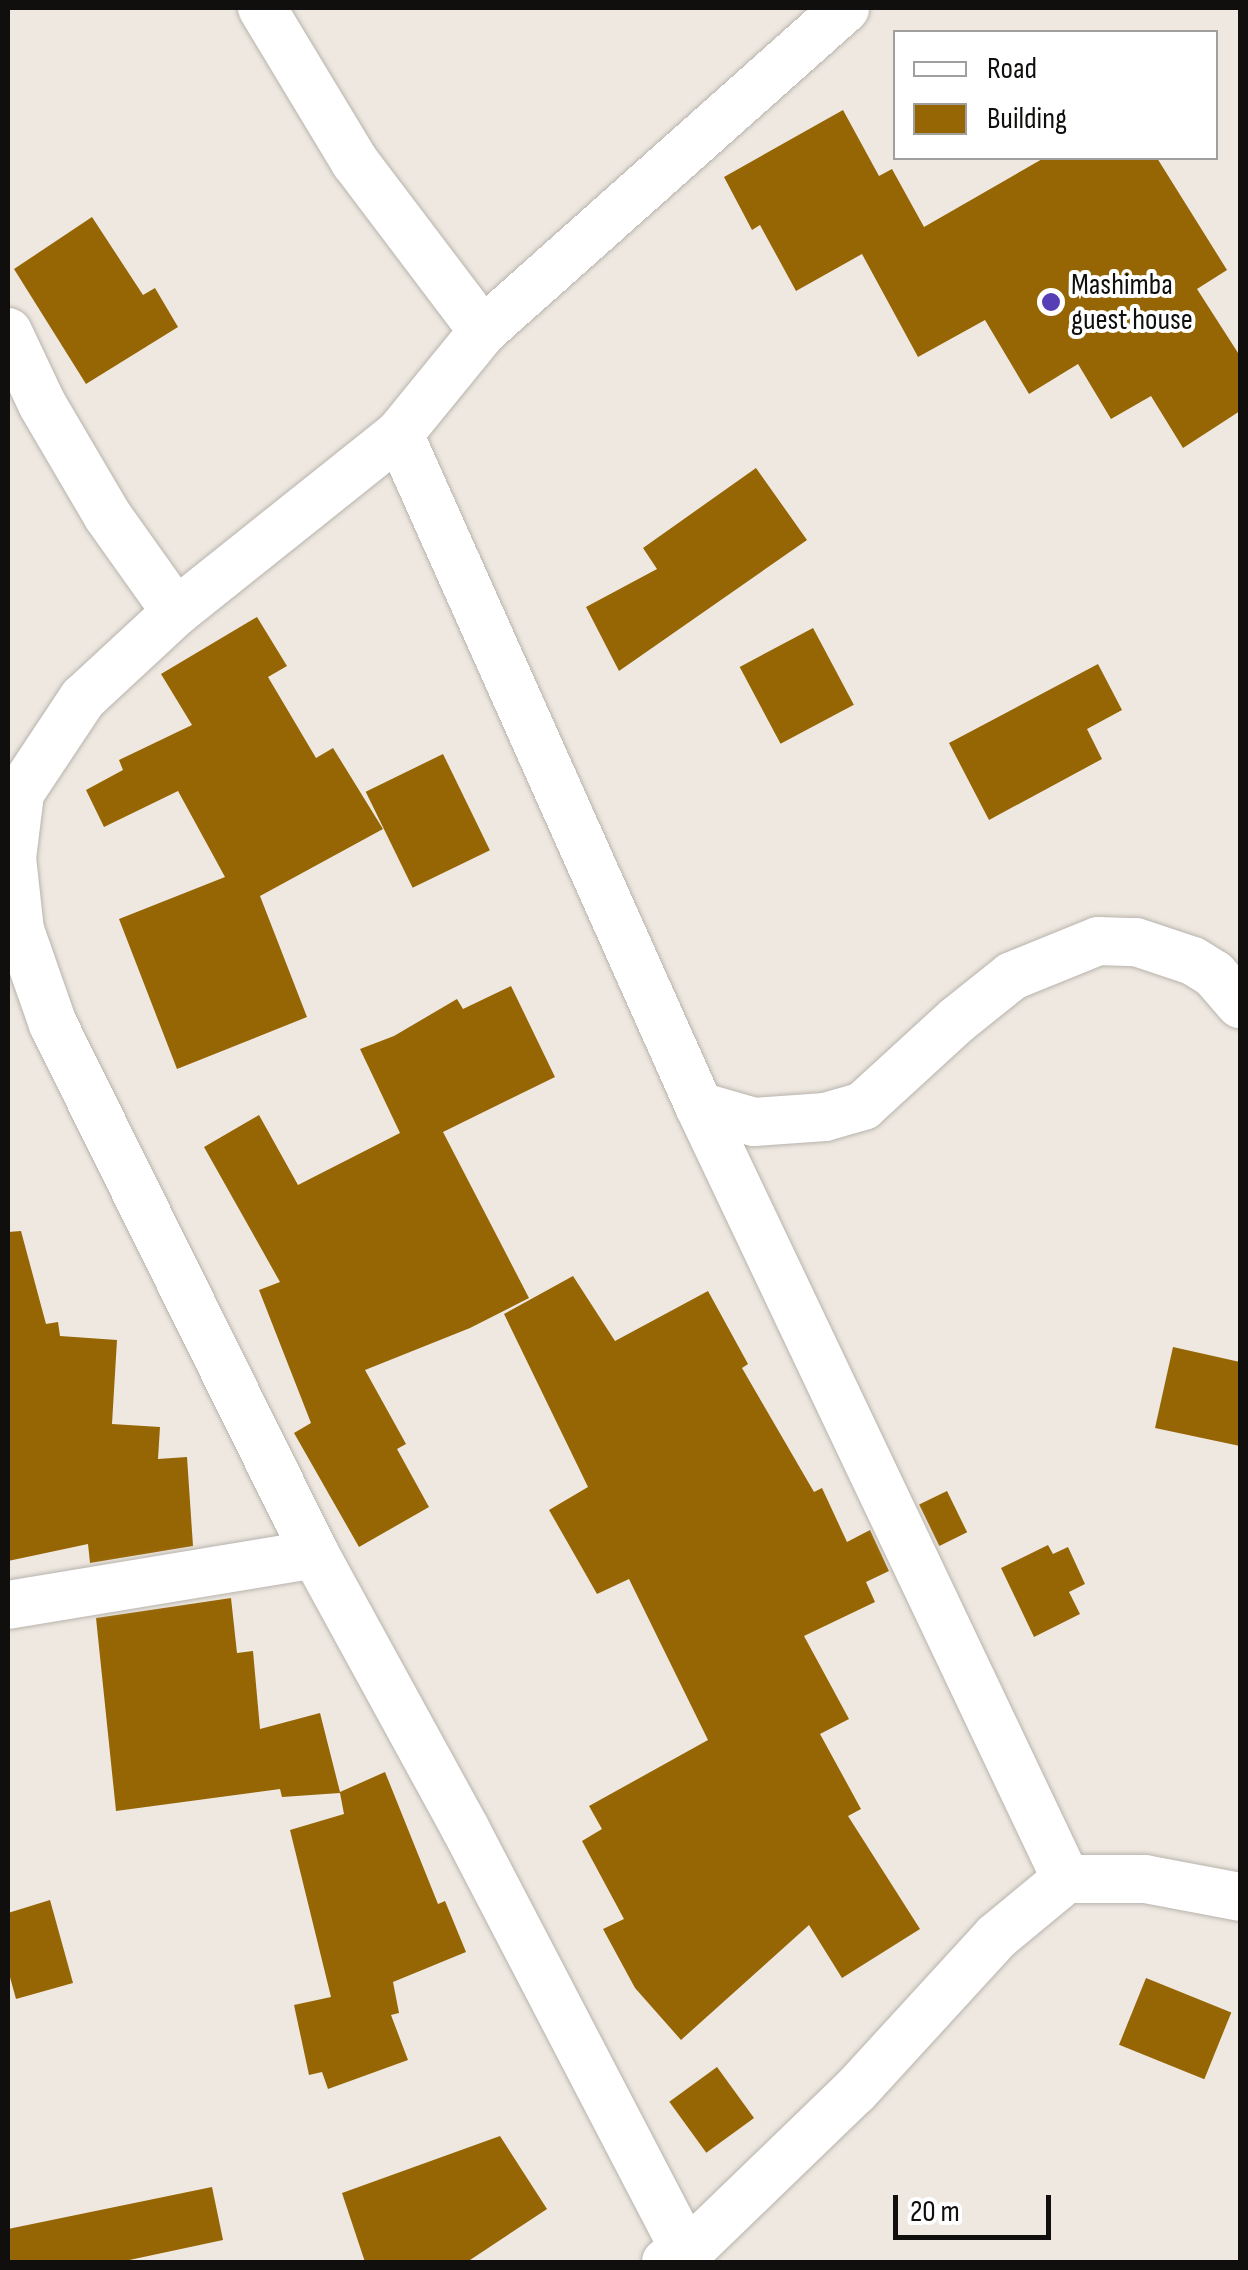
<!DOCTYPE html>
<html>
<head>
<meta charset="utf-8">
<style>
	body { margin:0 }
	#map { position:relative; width:1248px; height:2270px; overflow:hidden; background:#eee8e1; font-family:"Sofia Sans Condensed",sans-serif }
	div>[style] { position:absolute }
	.building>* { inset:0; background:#976604; transform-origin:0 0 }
	.roads { filter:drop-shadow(0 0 2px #b8b3ac) drop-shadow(0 0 2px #b8b3ac) }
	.minor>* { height:48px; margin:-24px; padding:0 24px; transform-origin:24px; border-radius:24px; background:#fff }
	.dots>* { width:28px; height:28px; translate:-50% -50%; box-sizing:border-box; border:5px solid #fff; border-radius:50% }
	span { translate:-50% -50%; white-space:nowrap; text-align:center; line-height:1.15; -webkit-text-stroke:8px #fff; paint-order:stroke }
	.poi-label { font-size:30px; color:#110f0d }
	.left { translate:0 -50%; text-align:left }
	.frame { position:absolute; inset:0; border:10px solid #110f0d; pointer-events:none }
	.legend { position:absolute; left:893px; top:30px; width:325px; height:130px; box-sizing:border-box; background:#fff; border:2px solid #a09f9e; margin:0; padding:12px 18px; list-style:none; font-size:30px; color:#110f0d }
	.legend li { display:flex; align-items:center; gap:20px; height:50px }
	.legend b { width:50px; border:2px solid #a09f9e }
	.scale { position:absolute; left:893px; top:2195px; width:158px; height:45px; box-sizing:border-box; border:5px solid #110f0d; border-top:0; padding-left:12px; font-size:30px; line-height:35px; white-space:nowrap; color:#110f0d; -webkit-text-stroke:8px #fff; paint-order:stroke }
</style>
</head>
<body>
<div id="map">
	<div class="building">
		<div style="clip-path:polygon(843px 110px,879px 176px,892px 169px,924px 227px,1044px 158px,1157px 158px,1227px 270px,1197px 289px,1240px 356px,1240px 411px,1183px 448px,1151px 396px,1111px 419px,1078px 364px,1029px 394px,985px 320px,918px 357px,862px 254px,796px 291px,760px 225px,752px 230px,724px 177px)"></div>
		<div style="clip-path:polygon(92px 217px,143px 295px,155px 288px,178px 327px,86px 384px,14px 269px)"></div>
		<div style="clip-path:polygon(756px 468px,807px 540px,619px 671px,586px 607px,657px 569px,643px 548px)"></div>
		<div style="clip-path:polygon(257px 617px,287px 666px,268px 677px,316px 758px,333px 748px,383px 829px,260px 896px,307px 1017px,177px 1069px,119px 919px,225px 877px,178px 791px,104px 827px,86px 790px,123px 770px,119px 760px,192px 725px,161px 674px)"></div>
		<div style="left:813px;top:628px;width:87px;height:83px;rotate:62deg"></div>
		<div style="clip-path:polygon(1098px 664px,1122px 710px,1087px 729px,1102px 759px,989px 820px,949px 743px)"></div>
		<div style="left:443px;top:754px;width:107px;height:86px;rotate:64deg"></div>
		<div style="clip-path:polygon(511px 986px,555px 1077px,443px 1132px,529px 1298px,470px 1328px,365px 1370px,406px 1444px,397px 1449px,429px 1507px,359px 1547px,294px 1433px,311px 1423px,259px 1290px,280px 1282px,204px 1147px,259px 1115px,298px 1185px,400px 1133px,360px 1049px,394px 1036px,457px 999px,463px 1009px)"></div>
		<div style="clip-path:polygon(21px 1231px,46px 1324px,58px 1322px,60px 1336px,117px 1340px,112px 1424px,160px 1427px,158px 1459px,187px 1457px,193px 1546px,90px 1563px,88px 1544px,8px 1561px,8px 1232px)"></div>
		<div style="clip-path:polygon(573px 1276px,615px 1341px,708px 1291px,748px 1364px,742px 1368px,814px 1492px,822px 1488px,847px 1542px,870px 1530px,889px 1571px,866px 1582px,875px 1602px,804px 1636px,849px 1719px,820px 1734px,861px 1809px,848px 1816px,920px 1929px,842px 1978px,809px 1925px,681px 2040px,635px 1988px,603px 1929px,624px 1919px,582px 1841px,602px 1829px,589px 1806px,708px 1740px,629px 1579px,597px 1594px,549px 1510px,588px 1487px,504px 1314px)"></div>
		<div style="clip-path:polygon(1173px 1347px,1240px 1362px,1240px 1446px,1155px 1428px)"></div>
		<div style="left:947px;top:1491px;width:46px;height:31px;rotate:64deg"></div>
		<div style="clip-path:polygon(1048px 1545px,1053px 1554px,1068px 1547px,1085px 1584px,1069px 1592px,1080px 1614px,1034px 1637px,1001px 1568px)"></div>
		<div style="clip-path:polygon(231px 1598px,237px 1653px,253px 1651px,260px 1729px,320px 1713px,340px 1792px,385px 1772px,438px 1904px,445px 1901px,466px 1952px,393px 1982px,399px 2013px,391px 2015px,408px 2060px,328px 2089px,322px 2072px,309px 2075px,294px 2005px,331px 1997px,290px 1830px,344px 1814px,340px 1793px,282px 1797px,280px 1789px,116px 1811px,96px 1618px)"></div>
		<div style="clip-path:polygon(50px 1900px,73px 1983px,16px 1999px,8px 1970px,8px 1913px)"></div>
		<div style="left:1146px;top:1978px;width:92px;height:72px;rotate:22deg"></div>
		<div style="left:717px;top:2067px;width:63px;height:59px;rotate:54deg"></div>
		<div style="clip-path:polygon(500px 2136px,547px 2209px,467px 2262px,365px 2262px,342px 2193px)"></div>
		<div style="clip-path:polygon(212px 2187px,223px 2240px,120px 2262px,8px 2262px,8px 2229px)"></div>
	</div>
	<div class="roads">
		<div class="minor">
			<div style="left:262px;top:8px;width:180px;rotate:58.9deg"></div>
			<div style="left:355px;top:162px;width:212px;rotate:52.9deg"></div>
			<div style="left:8px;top:332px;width:80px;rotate:64.7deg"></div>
			<div style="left:42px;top:404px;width:129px;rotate:59.6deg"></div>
			<div style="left:107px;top:515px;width:119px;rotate:54.6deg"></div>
			<div style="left:176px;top:612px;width:127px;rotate:137.2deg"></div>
			<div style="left:83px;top:698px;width:114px;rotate:123.6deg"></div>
			<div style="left:20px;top:793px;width:65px;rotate:97deg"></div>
			<div style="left:12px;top:858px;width:72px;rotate:83.7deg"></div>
			<div style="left:20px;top:930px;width:100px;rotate:70.7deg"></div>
			<div style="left:53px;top:1024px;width:591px;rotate:63.69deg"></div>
			<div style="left:315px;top:1554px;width:312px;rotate:61.3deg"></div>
			<div style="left:465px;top:1828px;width:489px;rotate:62.5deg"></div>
			<div style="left:399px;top:434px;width:736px;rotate:65.94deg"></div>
			<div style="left:699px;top:1106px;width:856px;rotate:64.6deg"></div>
			<div style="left:176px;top:612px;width:285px;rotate:-38.6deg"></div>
			<div style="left:399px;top:434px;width:133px;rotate:-50.8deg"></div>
			<div style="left:483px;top:331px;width:485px;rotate:-41.7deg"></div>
			<div style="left:699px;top:1106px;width:57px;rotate:16.2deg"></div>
			<div style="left:754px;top:1122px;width:71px;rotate:-4deg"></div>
			<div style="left:825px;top:1117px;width:40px;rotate:-16deg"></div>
			<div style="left:863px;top:1106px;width:127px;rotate:-42.5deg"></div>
			<div style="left:957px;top:1020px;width:70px;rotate:-38.7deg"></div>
			<div style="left:1012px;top:976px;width:93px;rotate:-22.1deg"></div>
			<div style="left:1098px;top:941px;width:38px;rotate:2deg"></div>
			<div style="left:1136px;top:942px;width:60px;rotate:18.4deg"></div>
			<div style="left:1193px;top:961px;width:25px;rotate:32deg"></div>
			<div style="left:1214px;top:974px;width:40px;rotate:49deg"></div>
			<div style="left:8px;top:1605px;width:311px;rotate:-9.4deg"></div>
			<div style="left:666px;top:2262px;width:22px;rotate:-22deg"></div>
			<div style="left:686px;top:2254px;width:235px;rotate:-44deg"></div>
			<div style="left:855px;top:2091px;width:209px;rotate:-47.5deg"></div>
			<div style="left:996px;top:1937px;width:91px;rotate:-39.6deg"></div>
			<div style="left:1066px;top:1879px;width:79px"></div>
			<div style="left:1145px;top:1879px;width:97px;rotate:10.7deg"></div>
		</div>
	</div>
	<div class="dots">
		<div style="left:1051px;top:302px;background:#563eb6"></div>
	</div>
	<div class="poi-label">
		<span class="left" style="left:1071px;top:302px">Mashimba<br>guest house</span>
	</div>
	<div class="frame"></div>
	<ul class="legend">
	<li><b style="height:12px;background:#fff"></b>Road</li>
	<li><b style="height:28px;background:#976604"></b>Building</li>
	</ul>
	<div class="scale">20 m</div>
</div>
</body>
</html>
